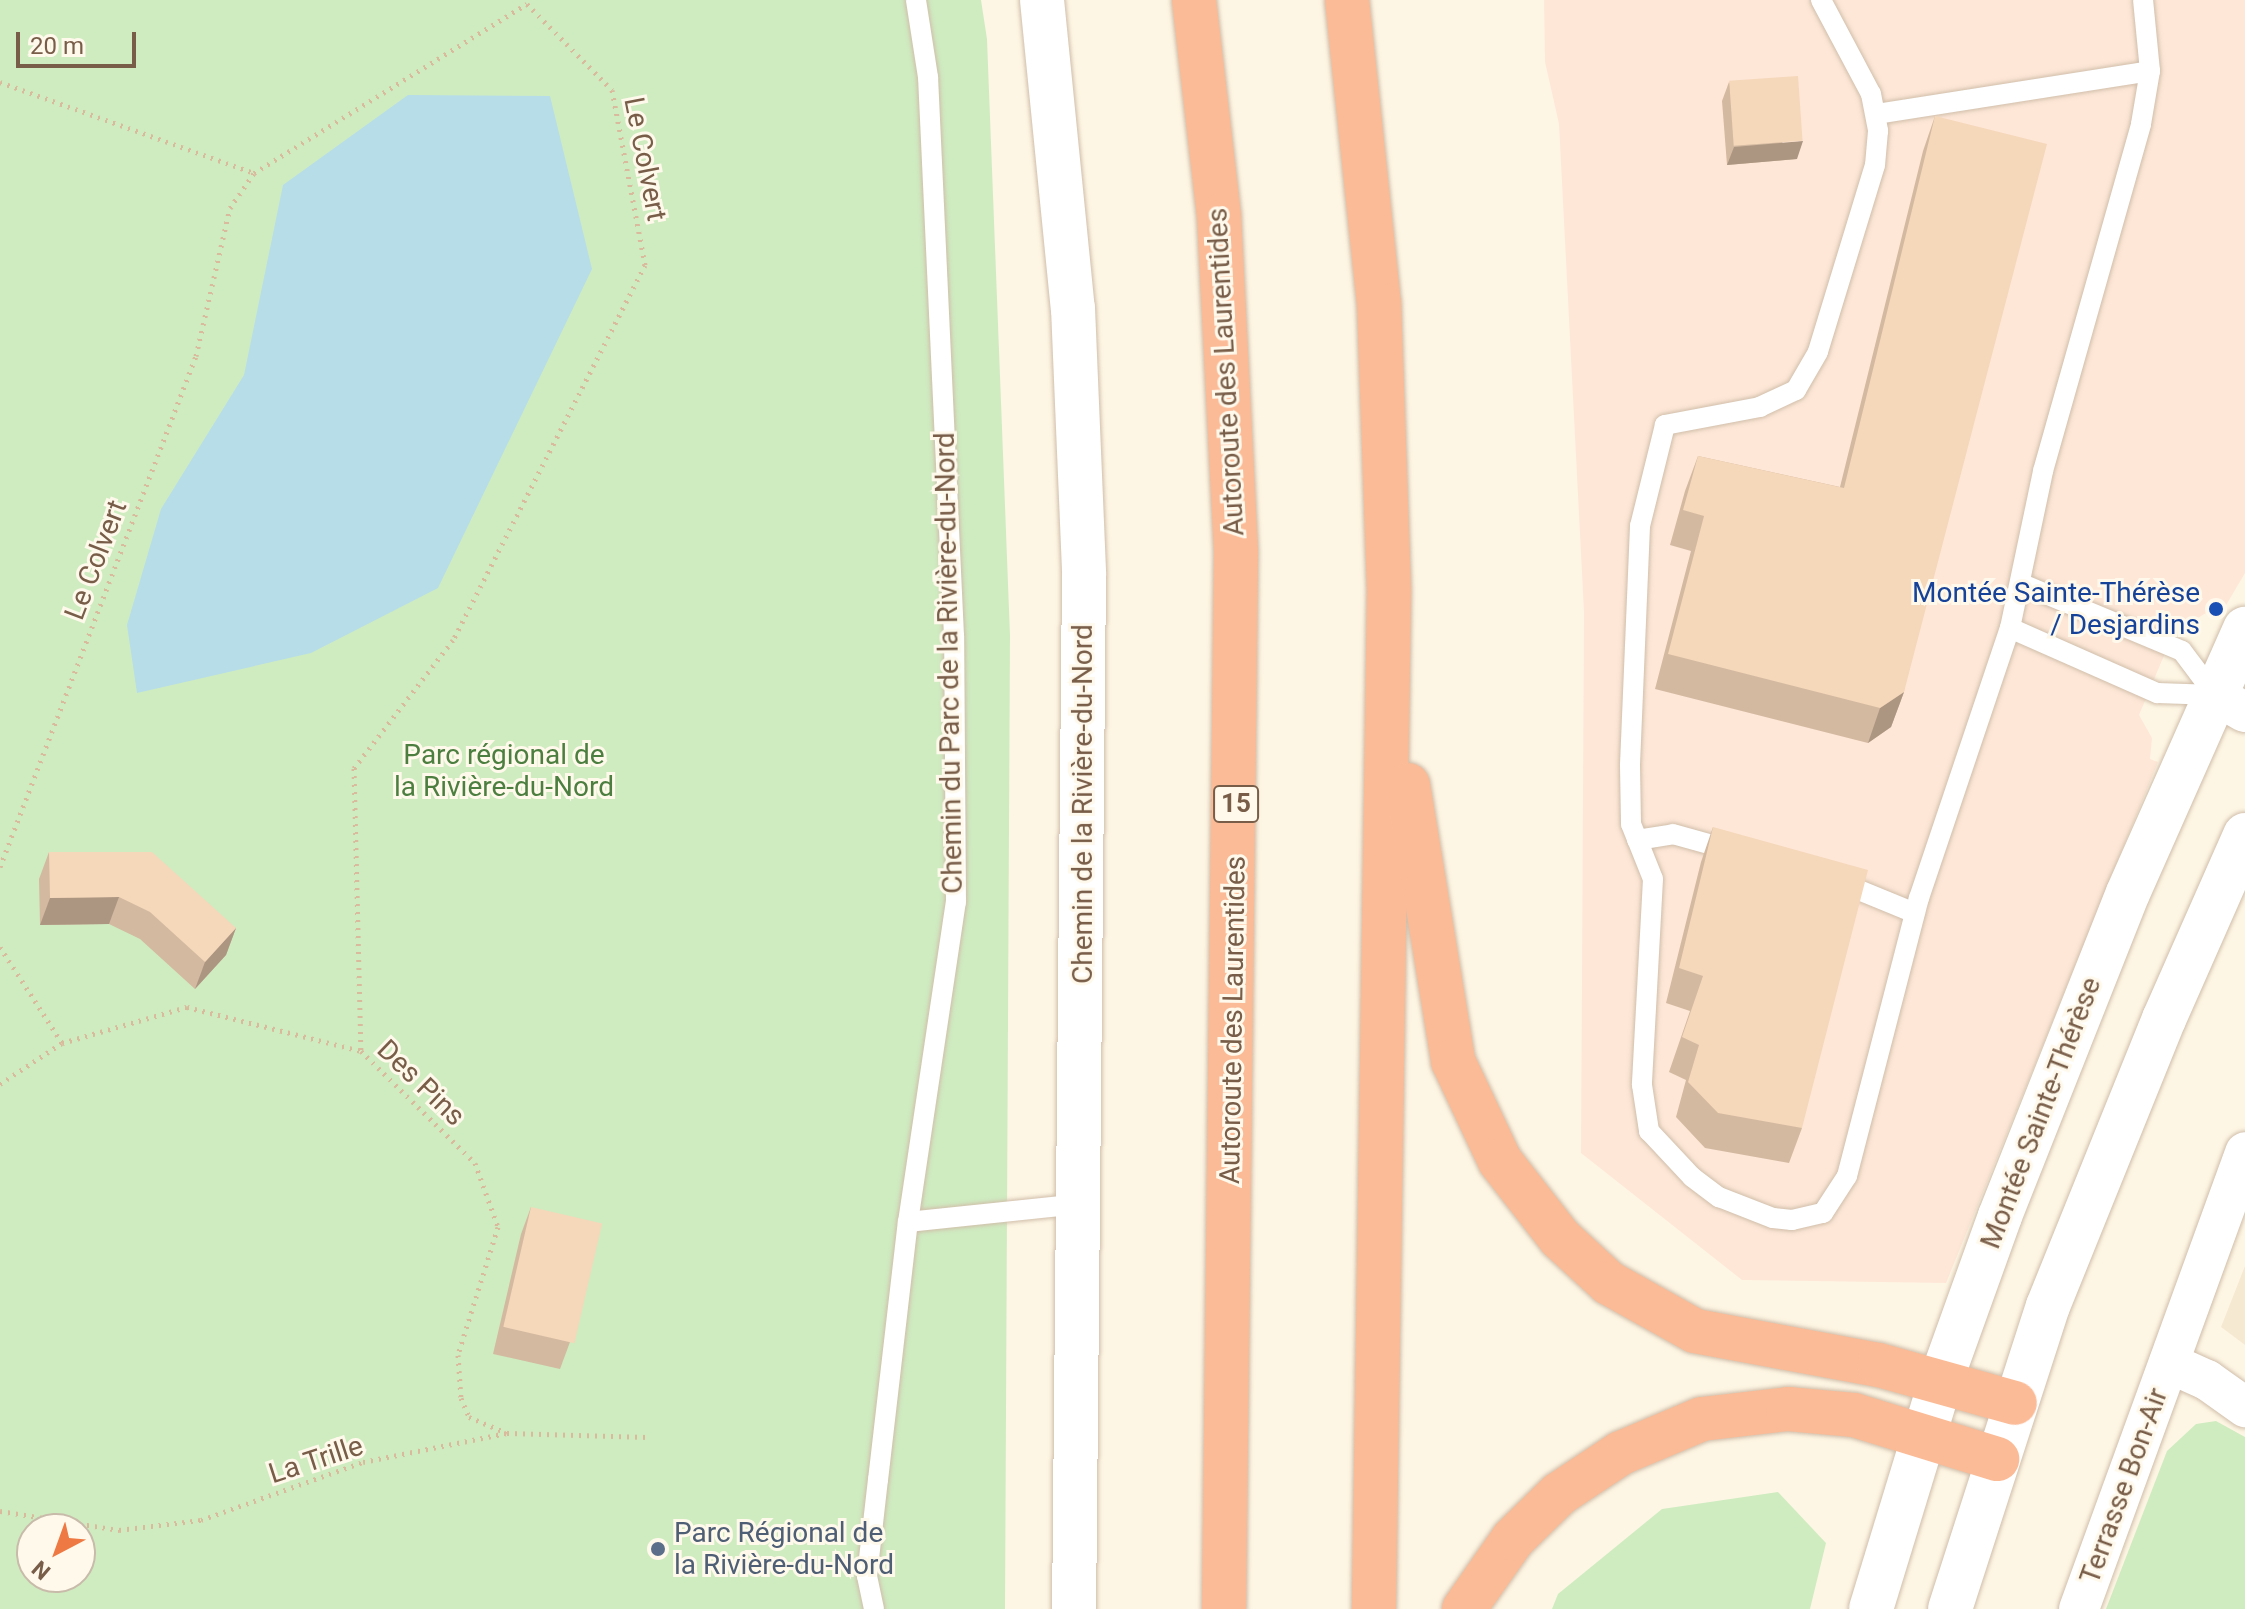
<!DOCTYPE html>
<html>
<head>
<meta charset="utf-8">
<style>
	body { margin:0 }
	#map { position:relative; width:2245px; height:1609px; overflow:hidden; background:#fef6e4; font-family:Roboto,sans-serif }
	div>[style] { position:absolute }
	.residential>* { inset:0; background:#f6e9d2 }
	.commercial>* { inset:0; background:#fee7d7 }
	.green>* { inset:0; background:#cfecc1 }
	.water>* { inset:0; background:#b7dde8 }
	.path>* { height:5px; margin-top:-2.5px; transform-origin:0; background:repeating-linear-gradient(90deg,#daba9d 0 2px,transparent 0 8px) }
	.roads { filter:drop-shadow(0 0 2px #d0beaa) drop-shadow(0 0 2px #d0beaa) }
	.lane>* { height:20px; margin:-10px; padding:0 10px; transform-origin:10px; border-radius:10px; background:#fff }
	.street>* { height:40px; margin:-20px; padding:0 20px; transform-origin:20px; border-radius:20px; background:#fff }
	.secondary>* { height:44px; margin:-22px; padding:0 22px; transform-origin:22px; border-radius:22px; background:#fff }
	.highway>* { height:44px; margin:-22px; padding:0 22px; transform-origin:22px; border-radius:22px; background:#fbbb97 }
	.wall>* { inset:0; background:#d3b9a0 }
	.shaded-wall>* { inset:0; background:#ac9682 }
	.building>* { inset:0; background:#f5d7ba; transform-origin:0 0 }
	.dots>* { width:22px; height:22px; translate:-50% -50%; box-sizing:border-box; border:4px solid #fff9ec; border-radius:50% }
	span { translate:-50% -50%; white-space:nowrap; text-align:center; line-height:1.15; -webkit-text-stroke:6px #fff9ec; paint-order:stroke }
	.shield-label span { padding:2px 6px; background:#fff9ec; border:2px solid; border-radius:6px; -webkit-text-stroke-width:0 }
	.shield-label { font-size:26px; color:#785d48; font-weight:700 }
	.street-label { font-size:28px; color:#785d48 }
	.transit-label { font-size:28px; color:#164399 }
	.right { translate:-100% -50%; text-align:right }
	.park-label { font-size:28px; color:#4c7f3f }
	.service-label { font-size:28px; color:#4e5e75 }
	.left { translate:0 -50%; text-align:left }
	.north { position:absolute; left:16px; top:1513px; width:80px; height:80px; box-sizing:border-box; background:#fff9ec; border:2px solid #c9bbaa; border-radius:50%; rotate:221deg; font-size:22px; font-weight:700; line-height:32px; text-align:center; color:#785d48 }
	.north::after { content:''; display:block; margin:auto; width:28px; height:36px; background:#ef7942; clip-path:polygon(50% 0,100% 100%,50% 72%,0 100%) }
	.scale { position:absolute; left:16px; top:32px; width:120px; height:36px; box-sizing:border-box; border:4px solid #785d48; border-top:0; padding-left:10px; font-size:24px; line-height:28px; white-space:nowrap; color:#785d48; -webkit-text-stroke:6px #fff9ec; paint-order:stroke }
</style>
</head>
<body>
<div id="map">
	<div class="residential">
		<div style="clip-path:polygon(2245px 1266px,2245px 1345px,2221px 1327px)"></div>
	</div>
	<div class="commercial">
		<div style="clip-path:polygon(1544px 0,2245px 0,2245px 573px,2222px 612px,2216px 607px,2196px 619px,2179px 620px,2139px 715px,2152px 738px,2150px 759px,2158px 762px,1946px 1283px,1742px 1280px,1581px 1153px,1584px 612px,1559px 124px,1545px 62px)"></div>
	</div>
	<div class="green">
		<div style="clip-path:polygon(evenodd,0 0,981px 0,987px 39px,1010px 635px,1005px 1609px,0 1609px,0 0,32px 1529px,80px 1529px,80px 1577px,32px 1577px,32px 1529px)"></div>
		<div style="clip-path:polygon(2216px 1421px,2245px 1437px,2245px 1609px,2106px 1609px,2167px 1451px,2196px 1424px)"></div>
		<div style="clip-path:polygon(1778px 1492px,1826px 1543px,1810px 1609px,1552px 1609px,1558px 1594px,1662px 1509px)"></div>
	</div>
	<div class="water">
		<div style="clip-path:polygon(408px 95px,550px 96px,592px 269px,438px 588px,311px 653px,137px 693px,127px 625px,161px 509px,244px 375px,283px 185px)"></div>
	</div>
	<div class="path">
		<div style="left:0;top:82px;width:270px;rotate:19.7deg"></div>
		<div style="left:0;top:867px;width:547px;rotate:-69.02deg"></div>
		<div style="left:196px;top:356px;width:152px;rotate:-77.1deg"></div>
		<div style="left:230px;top:208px;width:42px;rotate:-55.6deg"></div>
		<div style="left:254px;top:173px;width:321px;rotate:-31.8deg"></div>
		<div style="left:527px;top:4px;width:121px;rotate:45.3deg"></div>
		<div style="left:612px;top:90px;width:178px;rotate:79.3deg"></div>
		<div style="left:645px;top:265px;width:421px;rotate:117.1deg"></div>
		<div style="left:453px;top:640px;width:162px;rotate:127.7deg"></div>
		<div style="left:354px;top:768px;width:283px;rotate:88.6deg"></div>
		<div style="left:0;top:947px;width:114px;rotate:57.1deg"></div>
		<div style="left:0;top:1084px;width:74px;rotate:-33.5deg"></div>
		<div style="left:62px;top:1043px;width:130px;rotate:-16.1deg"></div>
		<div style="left:187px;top:1007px;width:179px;rotate:14.2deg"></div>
		<div style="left:361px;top:1051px;width:160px;rotate:44.5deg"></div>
		<div style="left:475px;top:1163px;width:68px;rotate:70.2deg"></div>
		<div style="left:498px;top:1227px;width:134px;rotate:107.4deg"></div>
		<div style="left:458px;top:1355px;width:43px;rotate:86deg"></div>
		<div style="left:461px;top:1398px;width:21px;rotate:67deg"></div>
		<div style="left:469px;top:1417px;width:41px;rotate:22.8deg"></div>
		<div style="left:0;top:1511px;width:121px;rotate:9.1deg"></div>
		<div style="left:119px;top:1530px;width:83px;rotate:-7deg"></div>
		<div style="left:201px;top:1520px;width:172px;rotate:-19.7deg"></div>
		<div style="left:363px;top:1462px;width:147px;rotate:-11.4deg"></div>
		<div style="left:507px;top:1433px;width:140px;rotate:1.6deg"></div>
	</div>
	<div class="roads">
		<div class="lane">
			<div style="left:1821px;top:0;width:106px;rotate:62deg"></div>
			<div style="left:1871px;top:94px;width:38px;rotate:79deg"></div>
			<div style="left:1878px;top:131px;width:34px;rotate:95deg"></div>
			<div style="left:1875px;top:165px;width:195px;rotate:107deg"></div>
			<div style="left:1818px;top:352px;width:44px;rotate:120.1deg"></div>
			<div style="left:1796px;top:390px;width:40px;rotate:155deg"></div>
			<div style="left:1760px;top:407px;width:97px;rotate:169.3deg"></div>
			<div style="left:1665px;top:425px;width:104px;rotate:103.9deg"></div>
			<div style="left:1640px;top:526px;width:240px;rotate:92.4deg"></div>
			<div style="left:1630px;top:766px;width:58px;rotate:89deg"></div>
			<div style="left:1631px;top:824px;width:59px;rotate:68.2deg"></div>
			<div style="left:1653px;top:879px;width:206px;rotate:93.1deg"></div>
			<div style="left:1642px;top:1085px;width:47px;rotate:81.3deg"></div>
			<div style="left:1649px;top:1131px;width:63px;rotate:46.9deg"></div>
			<div style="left:1692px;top:1177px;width:34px;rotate:37deg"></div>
			<div style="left:1719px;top:1197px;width:58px;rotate:21.3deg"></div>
			<div style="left:1773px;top:1218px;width:19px;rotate:6deg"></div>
			<div style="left:1792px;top:1220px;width:32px;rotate:-13deg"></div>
			<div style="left:1823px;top:1213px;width:44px;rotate:-57deg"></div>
			<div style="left:1847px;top:1176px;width:287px;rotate:-75.5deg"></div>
			<div style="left:1919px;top:898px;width:285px;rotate:-71.4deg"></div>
			<div style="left:2010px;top:628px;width:160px;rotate:-78.1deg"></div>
			<div style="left:2043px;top:471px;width:361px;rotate:-74.2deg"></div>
			<div style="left:2141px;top:124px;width:54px;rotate:-80.4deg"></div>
			<div style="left:2150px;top:71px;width:71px;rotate:-95.6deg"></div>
			<div style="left:1876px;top:114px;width:277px;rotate:-8.9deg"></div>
			<div style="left:2022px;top:584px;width:173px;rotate:22.7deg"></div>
			<div style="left:2182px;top:651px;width:55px;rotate:53.1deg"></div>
			<div style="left:2010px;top:628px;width:161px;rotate:23.9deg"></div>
			<div style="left:2157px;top:693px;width:58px;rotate:2deg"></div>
			<div style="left:1637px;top:840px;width:36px;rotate:-9deg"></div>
			<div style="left:1673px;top:834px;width:63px;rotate:15.6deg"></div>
			<div style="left:1837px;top:881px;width:84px;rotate:22.3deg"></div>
			<div style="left:908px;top:1222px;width:171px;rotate:-6deg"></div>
			<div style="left:874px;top:1609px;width:34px;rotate:-102deg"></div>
			<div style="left:867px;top:1576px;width:97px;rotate:-83.5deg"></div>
			<div style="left:878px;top:1480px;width:260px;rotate:-83.4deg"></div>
			<div style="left:908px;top:1222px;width:324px;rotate:-81.5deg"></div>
			<div style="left:956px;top:902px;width:266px;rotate:-90.4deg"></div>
			<div style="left:954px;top:636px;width:560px;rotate:-92.66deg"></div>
			<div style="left:928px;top:77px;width:78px;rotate:-98.9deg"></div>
		</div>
		<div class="street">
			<div style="left:2215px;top:695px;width:34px;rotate:30deg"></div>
			<div style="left:2169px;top:1363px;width:42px;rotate:24.1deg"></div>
			<div style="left:2207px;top:1380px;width:47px;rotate:35.4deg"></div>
			<div style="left:2079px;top:1609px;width:486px;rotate:-70deg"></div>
		</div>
		<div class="secondary">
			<div style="left:1042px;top:0;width:310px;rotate:84.3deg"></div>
			<div style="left:1073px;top:308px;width:267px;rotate:87.6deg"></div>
			<div style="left:1084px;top:575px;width:1034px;rotate:90.55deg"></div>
			<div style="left:1871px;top:1609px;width:239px;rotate:-73deg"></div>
			<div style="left:1941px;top:1380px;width:174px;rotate:-70.2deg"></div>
			<div style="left:2000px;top:1216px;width:347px;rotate:-68.4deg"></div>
			<div style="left:2128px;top:893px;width:289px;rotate:-66.1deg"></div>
			<div style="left:1950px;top:1609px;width:318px;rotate:-72.1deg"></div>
			<div style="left:2048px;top:1306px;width:310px;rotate:-68deg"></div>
			<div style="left:2164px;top:1019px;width:201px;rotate:-66.2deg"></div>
		</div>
		<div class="highway">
			<div style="left:1194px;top:0;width:217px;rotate:83.4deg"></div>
			<div style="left:1219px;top:216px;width:337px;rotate:87.1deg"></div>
			<div style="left:1236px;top:553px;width:1056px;rotate:90.65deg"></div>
			<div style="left:1347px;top:0;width:305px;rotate:84deg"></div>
			<div style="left:1379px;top:303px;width:290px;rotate:88deg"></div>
			<div style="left:1389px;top:593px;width:1016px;rotate:90.85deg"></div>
			<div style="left:1408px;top:785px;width:280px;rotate:80.7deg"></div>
			<div style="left:1453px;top:1061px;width:110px;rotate:64.8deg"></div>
			<div style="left:1500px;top:1161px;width:98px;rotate:52.1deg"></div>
			<div style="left:1560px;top:1238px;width:67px;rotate:42.6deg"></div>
			<div style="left:1609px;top:1283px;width:98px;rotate:29.2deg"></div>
			<div style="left:1695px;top:1331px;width:187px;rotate:10.5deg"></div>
			<div style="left:1879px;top:1365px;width:141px;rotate:15.6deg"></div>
			<div style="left:1464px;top:1609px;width:85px;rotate:-55deg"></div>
			<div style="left:1513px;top:1539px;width:64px;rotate:-44.4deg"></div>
			<div style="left:1559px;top:1494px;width:74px;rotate:-33.5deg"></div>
			<div style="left:1621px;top:1453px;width:88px;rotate:-22.8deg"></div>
			<div style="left:1702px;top:1419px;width:87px;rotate:-6.6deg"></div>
			<div style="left:1788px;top:1409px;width:66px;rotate:5.2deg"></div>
			<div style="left:1854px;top:1415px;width:150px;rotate:17.1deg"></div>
		</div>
	</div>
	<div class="wall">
		<div style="clip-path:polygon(1729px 82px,1797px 159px,1727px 165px,1722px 101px)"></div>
		<div style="clip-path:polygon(1935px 116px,1904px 692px,1891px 727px,1868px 743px,1655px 689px,1691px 551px,1670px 545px,1685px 491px,1698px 456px,1840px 487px,1923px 151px)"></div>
		<div style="clip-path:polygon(1713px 827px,1802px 1128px,1789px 1163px,1705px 1148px,1676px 1117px,1686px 1080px,1669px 1072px,1690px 1011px,1666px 1003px,1701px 862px)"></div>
		<div style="clip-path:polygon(49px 852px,236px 928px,226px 955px,195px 989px,140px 939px,109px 924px,40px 925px,39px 879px)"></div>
		<div style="clip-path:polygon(531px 1207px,570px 1342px,560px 1369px,493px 1354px,521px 1234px)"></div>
	</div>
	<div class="shaded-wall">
		<div style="clip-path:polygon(1803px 141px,1797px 159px,1727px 165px,1734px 147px)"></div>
		<div style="clip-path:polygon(1904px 692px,1891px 727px,1868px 743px,1880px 708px)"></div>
		<div style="clip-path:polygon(119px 897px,109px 924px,40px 925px,50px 898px)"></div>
		<div style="clip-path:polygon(236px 928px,226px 955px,195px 989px,205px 962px)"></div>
	</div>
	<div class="building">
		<div style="left:1798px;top:76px;width:65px;height:69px;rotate:86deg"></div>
		<div style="clip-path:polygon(1935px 116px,2047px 144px,1904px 692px,1880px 708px,1668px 654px,1704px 516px,1683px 510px,1698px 456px,1844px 488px)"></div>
		<div style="clip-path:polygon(1713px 827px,1868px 870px,1802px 1128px,1718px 1113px,1688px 1082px,1699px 1045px,1682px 1037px,1703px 976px,1679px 968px)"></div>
		<div style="clip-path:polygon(49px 852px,152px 852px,236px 928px,205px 962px,150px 912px,119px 897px,50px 898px)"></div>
		<div style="left:531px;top:1207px;width:73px;height:123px;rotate:13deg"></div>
	</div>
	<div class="dots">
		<div style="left:2216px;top:609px;background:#1a4fb4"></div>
		<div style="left:658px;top:1549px;background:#5c6f8a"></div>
	</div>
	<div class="shield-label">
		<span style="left:1236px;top:804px">15</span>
	</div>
	<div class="street-label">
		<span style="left:645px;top:159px;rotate:79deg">Le Colvert</span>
		<span style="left:1226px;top:372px;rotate:-93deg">Autoroute des Laurentides</span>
		<span style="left:96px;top:560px;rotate:-69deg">Le Colvert</span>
		<span style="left:949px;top:663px;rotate:-91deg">Chemin du Parc de la Rivière-du-Nord</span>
		<span style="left:1083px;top:804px;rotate:-90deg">Chemin de la Rivière-du-Nord</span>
		<span style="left:1233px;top:1020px;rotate:-89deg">Autoroute des Laurentides</span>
		<span style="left:421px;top:1083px;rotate:44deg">Des Pins</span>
		<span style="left:2041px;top:1113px;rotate:-69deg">Montée Sainte-Thérèse</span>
		<span style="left:316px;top:1460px;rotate:-18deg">La Trille</span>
		<span style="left:2124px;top:1486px;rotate:-70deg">Terrasse Bon-Air</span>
	</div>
	<div class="transit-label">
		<span class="right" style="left:2200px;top:609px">Montée Sainte-Thérèse<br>/ Desjardins</span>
	</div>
	<div class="park-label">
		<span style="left:504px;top:771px">Parc régional de<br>la Rivière-du-Nord</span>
	</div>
	<div class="service-label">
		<span class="left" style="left:674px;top:1549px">Parc Régional de<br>la Rivière-du-Nord</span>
	</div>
	<div class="north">N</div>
	<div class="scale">20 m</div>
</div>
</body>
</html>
